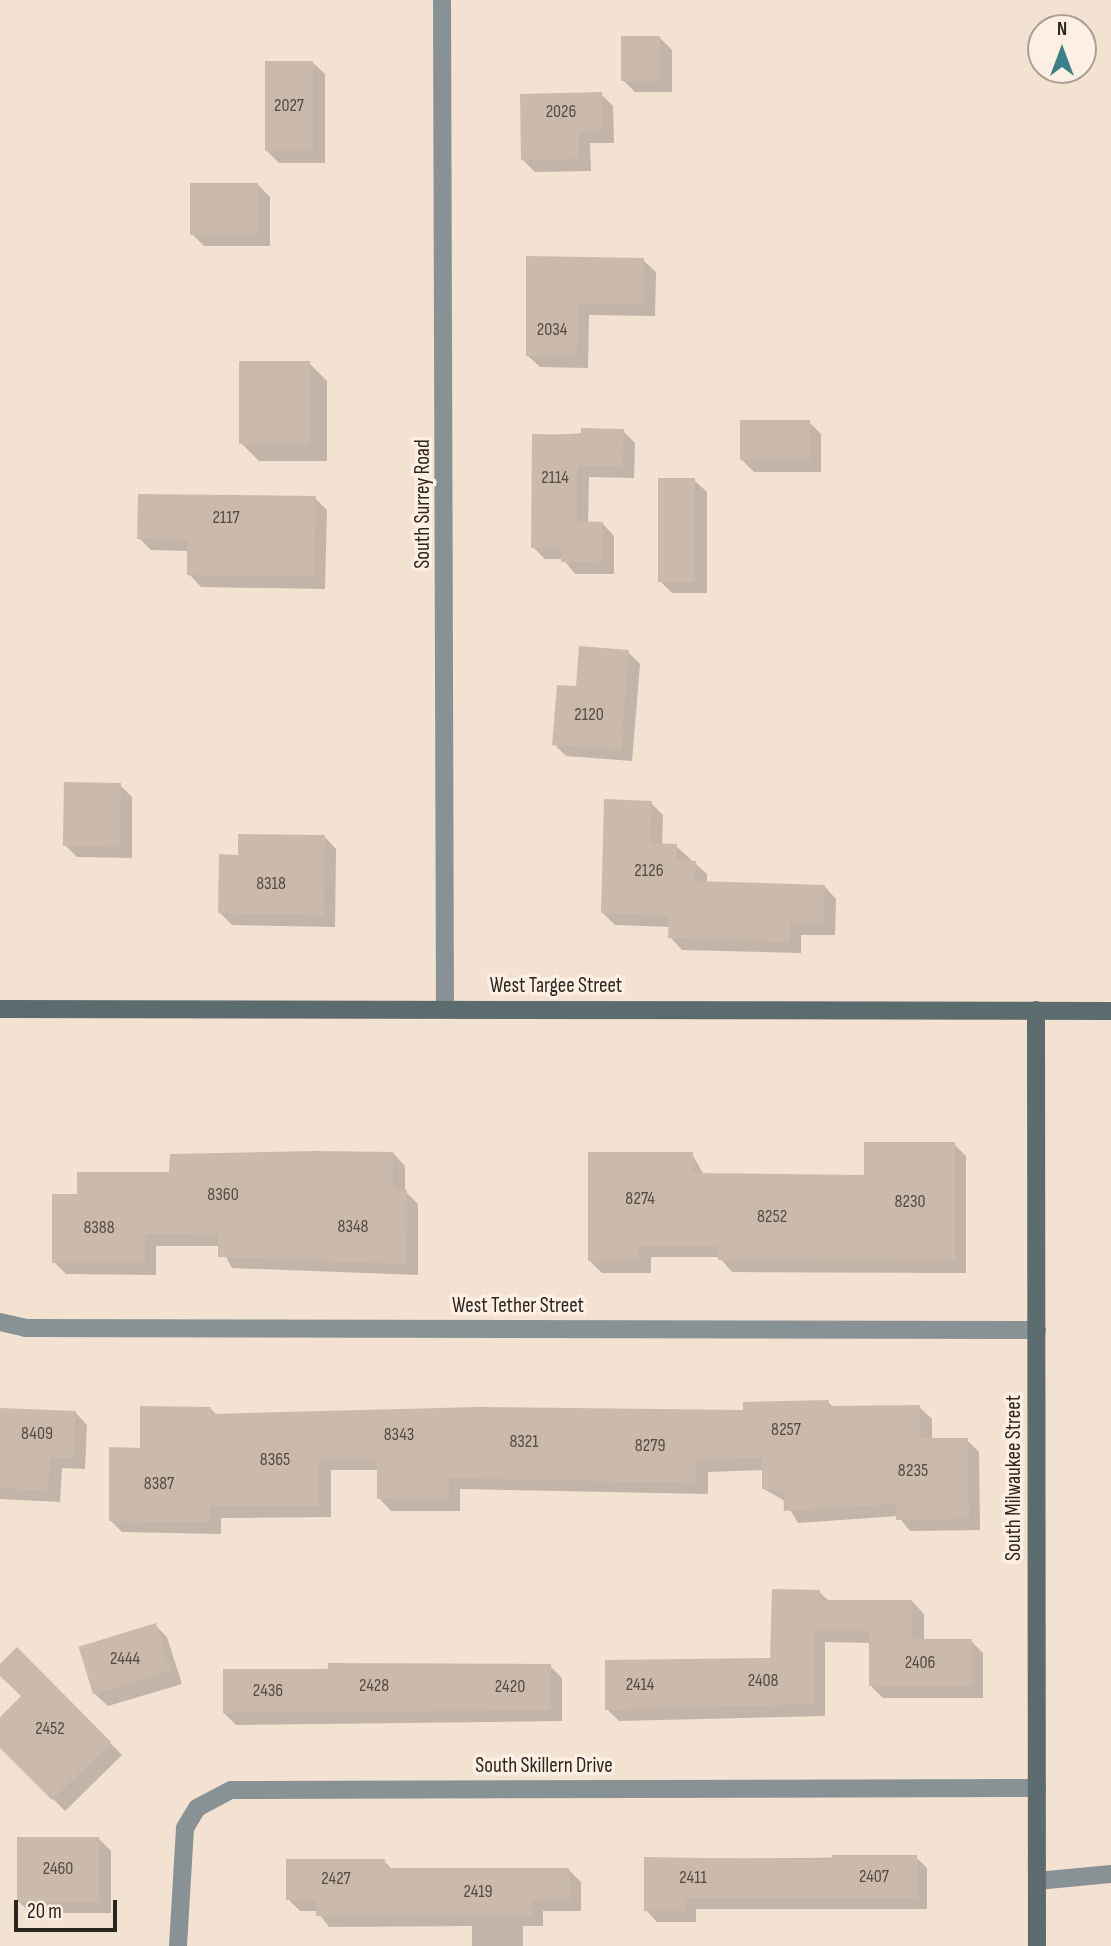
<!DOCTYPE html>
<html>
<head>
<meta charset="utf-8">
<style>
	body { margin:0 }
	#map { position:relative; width:1111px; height:1946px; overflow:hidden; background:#f3e1d2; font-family:"Sofia Sans Condensed",sans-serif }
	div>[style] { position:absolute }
	.shadow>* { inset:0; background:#0003 }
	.building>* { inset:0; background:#cbbaab; transform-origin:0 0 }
	.street>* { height:18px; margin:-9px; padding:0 9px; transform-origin:9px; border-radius:9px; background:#889294 }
	.secondary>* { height:18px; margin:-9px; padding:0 9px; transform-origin:9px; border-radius:9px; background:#5c6b6d }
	span { translate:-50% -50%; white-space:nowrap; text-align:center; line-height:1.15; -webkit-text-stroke:7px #fdefe3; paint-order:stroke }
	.number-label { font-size:18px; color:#544b43 }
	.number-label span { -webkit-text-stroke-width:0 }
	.street-label { font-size:21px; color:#2c2620 }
	.north { position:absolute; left:1027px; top:14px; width:70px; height:70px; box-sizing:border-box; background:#fdefe3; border:2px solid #a99f95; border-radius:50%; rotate:0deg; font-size:19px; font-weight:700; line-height:28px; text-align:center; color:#2c2620 }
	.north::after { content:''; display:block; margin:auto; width:24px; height:32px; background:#398089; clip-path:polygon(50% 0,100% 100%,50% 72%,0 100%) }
	.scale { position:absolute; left:14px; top:1900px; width:103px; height:32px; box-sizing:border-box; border:4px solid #2c2620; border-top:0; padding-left:9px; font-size:21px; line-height:24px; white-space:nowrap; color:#2c2620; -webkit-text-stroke:5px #fdefe3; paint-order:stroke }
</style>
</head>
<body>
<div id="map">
	<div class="shadow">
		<div style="clip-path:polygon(660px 38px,672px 50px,672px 92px,635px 92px,623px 80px)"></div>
		<div style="clip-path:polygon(312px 62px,325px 74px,325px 163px,279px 163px,267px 151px)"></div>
		<div style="clip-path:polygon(601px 94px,613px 106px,614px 143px,590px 143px,591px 171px,535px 172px,523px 160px)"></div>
		<div style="clip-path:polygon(258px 185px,270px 197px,270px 246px,204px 246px,192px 234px)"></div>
		<div style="clip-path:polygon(528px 258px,643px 260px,656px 272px,655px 316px,589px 315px,588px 368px,540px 367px,527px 355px)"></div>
		<div style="clip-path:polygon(309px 363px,327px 381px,327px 461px,259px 461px,241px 443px)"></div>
		<div style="clip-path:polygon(809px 422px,821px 434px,821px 472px,754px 472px,742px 460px)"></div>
		<div style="clip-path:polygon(623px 431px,635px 443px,634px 478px,589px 477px,588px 523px,602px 523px,614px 536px,614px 574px,575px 574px,563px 559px,545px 559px,533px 547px,534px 436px)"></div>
		<div style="clip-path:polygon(694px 480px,707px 492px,707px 593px,672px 593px,660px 581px)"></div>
		<div style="clip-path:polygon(315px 498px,327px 510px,325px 589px,201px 587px,189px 574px,189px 551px,151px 550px,139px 538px)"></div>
		<div style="clip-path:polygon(628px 652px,640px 664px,632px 761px,566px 756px,554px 744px,577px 688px)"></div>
		<div style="clip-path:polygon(120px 785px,132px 797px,132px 858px,77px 857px,65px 845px)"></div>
		<div style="clip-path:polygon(651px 803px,663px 815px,662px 846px,676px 846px,707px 874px,707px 883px,824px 886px,836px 899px,835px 935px,801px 935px,801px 953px,682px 950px,670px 937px,670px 927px,615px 925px,603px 913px)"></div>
		<div style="clip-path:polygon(324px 836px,336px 849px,335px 927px,232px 925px,220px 913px,240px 857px)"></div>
		<div style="clip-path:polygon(954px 1144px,966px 1156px,966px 1273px,732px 1272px,719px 1257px,651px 1257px,651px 1273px,602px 1273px,590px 1261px,692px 1154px,704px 1175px,866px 1176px)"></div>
		<div style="clip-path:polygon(393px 1153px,405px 1166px,405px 1191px,418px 1204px,418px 1275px,232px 1268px,220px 1246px,156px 1246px,156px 1275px,66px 1274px,54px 1262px,79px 1196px,171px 1174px)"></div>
		<div style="clip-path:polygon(828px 1402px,834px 1408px,919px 1407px,932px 1419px,932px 1440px,967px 1440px,979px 1452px,980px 1530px,910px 1531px,898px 1516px,798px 1523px,785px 1501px,764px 1489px,763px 1470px,708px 1472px,708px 1494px,460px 1489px,460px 1511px,391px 1511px,379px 1498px,379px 1470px,331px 1470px,331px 1517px,221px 1518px,221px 1534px,122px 1532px,110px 1520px,142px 1449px,210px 1408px,217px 1415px,745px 1411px)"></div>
		<div style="clip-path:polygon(0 1410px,75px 1412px,87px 1425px,85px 1469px,62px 1468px,60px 1502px,0 1499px)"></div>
		<div style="clip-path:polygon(819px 1592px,829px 1601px,912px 1601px,924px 1614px,924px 1641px,971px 1641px,983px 1653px,983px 1698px,883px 1698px,871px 1686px,871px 1643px,825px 1642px,825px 1716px,619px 1721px,607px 1709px,772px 1659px)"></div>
		<div style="clip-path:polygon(155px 1625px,167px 1637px,182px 1684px,108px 1706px,95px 1694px)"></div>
		<div style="clip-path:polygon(17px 1649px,122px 1755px,65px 1811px,0 1745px,0 1719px,23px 1696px,0 1673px)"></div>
		<div style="clip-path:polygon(550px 1666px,562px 1678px,562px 1721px,236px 1725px,224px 1713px,224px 1670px)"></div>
		<div style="clip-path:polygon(99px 1839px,111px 1851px,111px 1913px,31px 1913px,18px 1901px)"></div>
		<div style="clip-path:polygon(916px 1857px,927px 1868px,927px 1909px,696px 1909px,696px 1922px,657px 1922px,646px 1910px,646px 1859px)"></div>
		<div style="clip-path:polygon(384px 1861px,393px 1870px,569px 1870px,581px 1882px,581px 1911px,543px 1911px,543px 1926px,523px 1926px,523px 1946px,472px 1946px,472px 1926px,329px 1927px,317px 1911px,300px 1911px,288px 1899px)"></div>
	</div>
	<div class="building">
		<div style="left:621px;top:36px;width:39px;height:45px"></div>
		<div style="left:265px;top:61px;width:48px;height:90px"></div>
		<div style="clip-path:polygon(602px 92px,602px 131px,579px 132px,579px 159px,521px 160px,520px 94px)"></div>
		<div style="left:190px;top:183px;width:68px;height:52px"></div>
		<div style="clip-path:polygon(526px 256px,644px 258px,644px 305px,578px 304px,577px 356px,526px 356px)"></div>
		<div style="left:239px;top:361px;width:71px;height:83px"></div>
		<div style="left:740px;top:420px;width:70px;height:40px"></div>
		<div style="clip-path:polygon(581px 428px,624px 429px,622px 467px,577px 465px,577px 521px,603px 522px,602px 563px,561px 562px,561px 548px,531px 548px,532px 434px,581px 435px)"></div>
		<div style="left:658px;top:478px;width:37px;height:104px"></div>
		<div style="clip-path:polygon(138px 494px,316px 496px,314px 577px,187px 575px,187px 540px,137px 539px)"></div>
		<div style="clip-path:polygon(579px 646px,629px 650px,621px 750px,552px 745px,557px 685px,576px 686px)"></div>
		<div style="left:64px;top:782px;width:57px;height:64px;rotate:1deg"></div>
		<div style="clip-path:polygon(604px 799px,652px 801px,650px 843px,677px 844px,677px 860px,696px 861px,695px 881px,825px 885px,824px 924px,790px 923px,789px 942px,668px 938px,669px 916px,601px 913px)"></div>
		<div style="clip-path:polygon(238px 834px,325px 835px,324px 915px,218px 913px,219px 854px,238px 855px)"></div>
		<div style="clip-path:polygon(864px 1142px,955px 1142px,955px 1261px,718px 1260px,718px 1246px,639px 1246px,639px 1261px,588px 1261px,588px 1152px,693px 1152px,693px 1173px,864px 1175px)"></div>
		<div style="clip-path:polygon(316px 1151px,393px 1152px,393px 1189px,407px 1190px,406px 1264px,218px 1257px,218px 1235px,145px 1234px,145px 1263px,52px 1263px,52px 1194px,77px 1194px,77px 1172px,169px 1172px,170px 1154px)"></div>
		<div style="clip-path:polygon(829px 1400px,829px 1406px,920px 1405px,921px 1438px,968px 1438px,969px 1519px,896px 1520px,896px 1504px,784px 1511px,783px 1489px,762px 1489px,762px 1458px,696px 1460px,696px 1483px,449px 1478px,449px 1499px,377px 1499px,377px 1459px,319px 1459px,319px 1506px,210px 1506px,210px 1522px,109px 1521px,109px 1447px,140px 1448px,140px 1406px,211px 1407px,211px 1414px,478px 1407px,743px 1410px,743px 1402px)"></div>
		<div style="clip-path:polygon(0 1408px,76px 1411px,73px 1458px,50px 1457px,48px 1491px,0 1488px)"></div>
		<div style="clip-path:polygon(772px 1589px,820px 1590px,820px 1600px,912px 1600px,912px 1639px,972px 1639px,972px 1686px,869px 1686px,869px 1631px,814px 1631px,814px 1704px,605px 1710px,605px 1660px,770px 1658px)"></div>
		<div style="left:156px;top:1623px;width:50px;height:81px;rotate:73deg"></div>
		<div style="clip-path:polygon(17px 1647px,111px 1742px,52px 1800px,0 1748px,0 1717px,21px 1696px,0 1676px,0 1664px)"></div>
		<div style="clip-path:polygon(328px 1663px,551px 1664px,551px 1710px,223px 1713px,223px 1669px,328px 1669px)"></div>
		<div style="left:17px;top:1837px;width:82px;height:65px"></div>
		<div style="clip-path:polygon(832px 1855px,917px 1855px,917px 1898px,685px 1898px,685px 1911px,644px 1911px,644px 1857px,832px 1860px)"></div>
		<div style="clip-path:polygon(286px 1859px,385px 1859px,385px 1868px,569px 1868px,570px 1900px,532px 1900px,531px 1915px,316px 1916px,316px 1900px,286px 1900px)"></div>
	</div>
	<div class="street">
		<div style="left:442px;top:0;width:1008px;rotate:89.83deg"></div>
		<div style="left:0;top:1322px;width:26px;rotate:13deg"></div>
		<div style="left:25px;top:1328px;width:1012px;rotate:0.11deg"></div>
		<div style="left:1037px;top:1881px;width:74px;rotate:-5.4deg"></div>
		<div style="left:178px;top:1946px;width:118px;rotate:-86.6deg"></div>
		<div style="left:185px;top:1828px;width:23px;rotate:-59deg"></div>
		<div style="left:197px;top:1808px;width:38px;rotate:-28deg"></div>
		<div style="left:231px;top:1790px;width:806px;rotate:-0.14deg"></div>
	</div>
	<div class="secondary">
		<div style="left:0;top:1009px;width:1111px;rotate:0.1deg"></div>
		<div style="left:1036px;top:1010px;width:936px;rotate:89.94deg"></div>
	</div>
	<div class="number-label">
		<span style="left:289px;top:106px">2027</span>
		<span style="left:561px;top:112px">2026</span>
		<span style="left:552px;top:330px">2034</span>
		<span style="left:555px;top:478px">2114</span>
		<span style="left:226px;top:518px">2117</span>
		<span style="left:589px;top:715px">2120</span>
		<span style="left:649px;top:871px">2126</span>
		<span style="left:271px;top:884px">8318</span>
		<span style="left:223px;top:1195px">8360</span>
		<span style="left:640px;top:1199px">8274</span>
		<span style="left:910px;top:1202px">8230</span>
		<span style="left:772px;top:1217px">8252</span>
		<span style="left:353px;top:1227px">8348</span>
		<span style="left:99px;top:1228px">8388</span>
		<span style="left:786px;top:1430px">8257</span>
		<span style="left:37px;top:1434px">8409</span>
		<span style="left:399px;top:1435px">8343</span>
		<span style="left:524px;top:1442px">8321</span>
		<span style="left:650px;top:1446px">8279</span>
		<span style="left:275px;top:1460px">8365</span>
		<span style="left:913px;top:1471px">8235</span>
		<span style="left:159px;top:1484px">8387</span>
		<span style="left:125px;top:1659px">2444</span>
		<span style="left:920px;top:1663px">2406</span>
		<span style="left:763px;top:1681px">2408</span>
		<span style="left:640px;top:1685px">2414</span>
		<span style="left:374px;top:1686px">2428</span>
		<span style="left:510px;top:1687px">2420</span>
		<span style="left:268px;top:1691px">2436</span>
		<span style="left:50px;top:1729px">2452</span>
		<span style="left:58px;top:1869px">2460</span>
		<span style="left:874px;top:1877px">2407</span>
		<span style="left:693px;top:1878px">2411</span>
		<span style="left:336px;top:1879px">2427</span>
		<span style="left:478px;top:1892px">2419</span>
	</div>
	<div class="street-label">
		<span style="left:423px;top:504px;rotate:-90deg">South Surrey Road</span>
		<span style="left:556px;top:986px">West Targee Street</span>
		<span style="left:518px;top:1306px">West Tether Street</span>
		<span style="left:1014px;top:1478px;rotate:-90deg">South Milwaukee Street</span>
		<span style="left:544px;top:1766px">South Skillern Drive</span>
	</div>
	<div class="north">N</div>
	<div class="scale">20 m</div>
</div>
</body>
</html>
